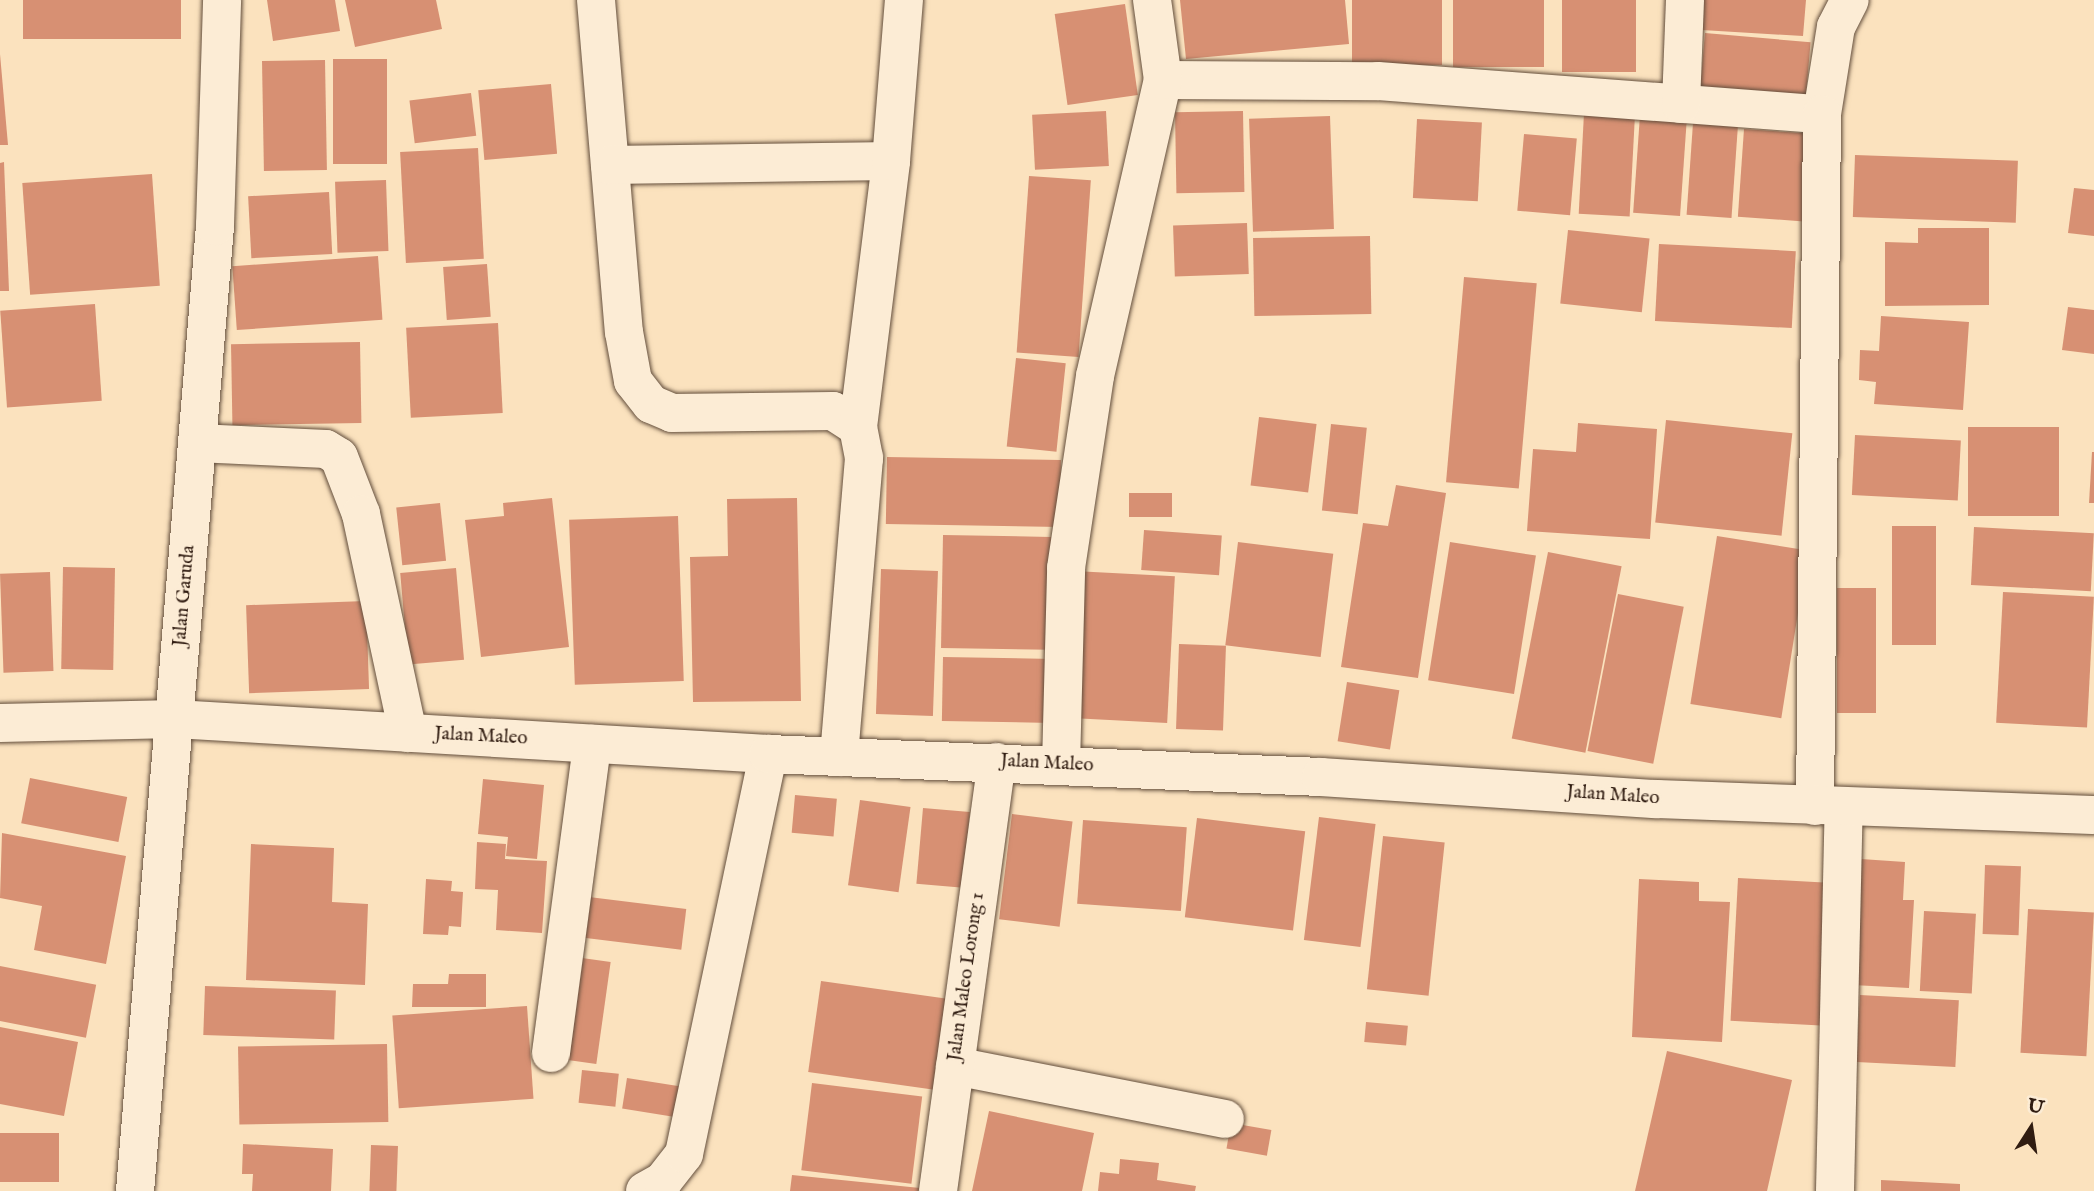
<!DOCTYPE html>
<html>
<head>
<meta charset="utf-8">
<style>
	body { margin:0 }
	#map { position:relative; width:2094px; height:1191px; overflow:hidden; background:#fbe2be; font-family:"IM FELL English",serif }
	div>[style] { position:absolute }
	.building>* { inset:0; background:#d79073; transform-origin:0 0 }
	.roads { filter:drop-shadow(0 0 2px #634e3c) drop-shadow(0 0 2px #634e3c) }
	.minor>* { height:38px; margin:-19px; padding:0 19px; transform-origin:19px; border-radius:19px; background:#fcecd5 }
	.tertiary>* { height:38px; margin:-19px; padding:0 19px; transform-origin:19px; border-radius:19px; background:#fcecd5 }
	span { translate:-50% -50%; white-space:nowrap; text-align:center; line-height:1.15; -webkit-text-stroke:5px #fcecd5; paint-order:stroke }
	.street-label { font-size:19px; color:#301c11 }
	.north { position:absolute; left:1996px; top:1093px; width:70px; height:70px; -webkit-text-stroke:5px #fcecd5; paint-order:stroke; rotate:12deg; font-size:19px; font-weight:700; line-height:28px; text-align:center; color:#301c11 }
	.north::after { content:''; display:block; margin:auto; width:24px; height:32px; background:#301c11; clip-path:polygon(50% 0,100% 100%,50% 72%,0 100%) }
</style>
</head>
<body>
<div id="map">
	<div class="building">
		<div style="left:23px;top:0;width:158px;height:39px"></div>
		<div style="clip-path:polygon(267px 0,335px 0,340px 31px,273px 41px)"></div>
		<div style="clip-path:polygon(345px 0,436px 0,442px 29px,355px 47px)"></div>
		<div style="clip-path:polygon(1180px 0,1345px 0,1349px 44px,1186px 59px)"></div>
		<div style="left:1352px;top:0;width:90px;height:65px"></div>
		<div style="left:1453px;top:0;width:91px;height:67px"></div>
		<div style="left:1562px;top:0;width:74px;height:72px"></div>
		<div style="clip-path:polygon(1704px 0,1806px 0,1803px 36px,1702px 30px)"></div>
		<div style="left:1125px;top:4px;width:92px;height:71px;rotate:82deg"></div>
		<div style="left:1705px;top:33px;width:106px;height:54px;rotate:5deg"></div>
		<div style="clip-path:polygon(0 54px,8px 145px,0 145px)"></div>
		<div style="left:333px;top:59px;width:54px;height:105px"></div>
		<div style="left:325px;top:60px;width:110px;height:63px;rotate:89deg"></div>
		<div style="left:551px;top:84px;width:70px;height:73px;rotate:85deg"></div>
		<div style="left:471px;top:93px;width:43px;height:62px;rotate:83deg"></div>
		<div style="left:1106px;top:111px;width:55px;height:74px;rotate:87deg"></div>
		<div style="left:1243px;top:111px;width:81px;height:68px;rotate:89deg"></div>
		<div style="left:1584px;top:113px;width:51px;height:101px;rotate:3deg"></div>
		<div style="left:1640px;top:115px;width:47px;height:98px;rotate:4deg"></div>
		<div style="left:1330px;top:116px;width:113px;height:81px;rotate:88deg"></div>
		<div style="left:1417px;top:119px;width:65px;height:79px;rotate:3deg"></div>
		<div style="left:1693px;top:123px;width:45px;height:92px;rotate:4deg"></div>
		<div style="left:1744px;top:129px;width:66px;height:88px;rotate:4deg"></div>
		<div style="left:1524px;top:134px;width:53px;height:77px;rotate:5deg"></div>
		<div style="left:478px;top:148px;width:111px;height:78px;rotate:87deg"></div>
		<div style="left:1855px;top:155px;width:163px;height:62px;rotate:2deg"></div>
		<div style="clip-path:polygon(4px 162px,9px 291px,0 291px,0 163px)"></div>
		<div style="left:152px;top:174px;width:112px;height:130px;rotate:86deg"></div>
		<div style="left:1029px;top:176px;width:62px;height:177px;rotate:4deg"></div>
		<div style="left:386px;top:180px;width:71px;height:51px;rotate:88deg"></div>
		<div style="clip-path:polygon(2074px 188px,2094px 190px,2094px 236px,2068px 233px)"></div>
		<div style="left:329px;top:192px;width:62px;height:81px;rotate:87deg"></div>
		<div style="left:1247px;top:223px;width:51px;height:74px;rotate:88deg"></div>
		<div style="clip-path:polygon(1918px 228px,1989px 228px,1989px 305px,1885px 306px,1885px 242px,1918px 243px)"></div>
		<div style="left:1568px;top:230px;width:82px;height:74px;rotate:6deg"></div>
		<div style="left:1370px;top:236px;width:78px;height:117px;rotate:89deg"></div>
		<div style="left:1659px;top:244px;width:137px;height:77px;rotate:3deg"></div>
		<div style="left:378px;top:256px;width:64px;height:146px;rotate:86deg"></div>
		<div style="left:487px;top:264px;width:53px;height:44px;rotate:86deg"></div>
		<div style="left:1464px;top:277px;width:73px;height:206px;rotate:5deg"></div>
		<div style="left:95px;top:304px;width:97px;height:95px;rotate:86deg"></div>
		<div style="clip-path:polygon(2068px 307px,2094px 310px,2094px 354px,2062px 350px)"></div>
		<div style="clip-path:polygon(1881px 316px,1969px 322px,1963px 410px,1874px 404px,1876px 382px,1859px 380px,1860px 350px,1879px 351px)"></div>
		<div style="left:498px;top:323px;width:90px;height:92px;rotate:87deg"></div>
		<div style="left:360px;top:342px;width:81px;height:129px;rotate:89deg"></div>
		<div style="left:1016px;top:358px;width:50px;height:89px;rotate:6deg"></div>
		<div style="left:1259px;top:417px;width:58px;height:69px;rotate:7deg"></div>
		<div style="left:1666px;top:420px;width:127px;height:103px;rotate:6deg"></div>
		<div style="clip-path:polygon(1578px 423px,1657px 429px,1650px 539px,1527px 531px,1533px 449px,1576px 452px)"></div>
		<div style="left:1331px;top:424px;width:36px;height:87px;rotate:6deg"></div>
		<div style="left:1968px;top:427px;width:91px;height:89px"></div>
		<div style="left:1855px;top:435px;width:106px;height:60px;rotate:3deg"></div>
		<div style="clip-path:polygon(2092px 452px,2094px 452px,2094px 503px,2089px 503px)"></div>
		<div style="left:887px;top:457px;width:174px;height:67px;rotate:1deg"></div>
		<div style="clip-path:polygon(1396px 485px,1446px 493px,1418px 678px,1341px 667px,1363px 523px,1388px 526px)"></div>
		<div style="left:1129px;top:493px;width:43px;height:24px"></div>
		<div style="clip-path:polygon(552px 498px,569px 647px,481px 657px,465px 520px,504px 516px,503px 503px)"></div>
		<div style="clip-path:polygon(797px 498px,801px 701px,693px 702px,690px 557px,728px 556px,727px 499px)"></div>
		<div style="left:440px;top:503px;width:58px;height:44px;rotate:84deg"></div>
		<div style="left:678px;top:516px;width:165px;height:109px;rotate:88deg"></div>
		<div style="left:1892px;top:526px;width:44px;height:119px"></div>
		<div style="left:1974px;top:527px;width:120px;height:58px;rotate:3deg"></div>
		<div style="left:1144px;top:530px;width:78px;height:40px;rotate:4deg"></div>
		<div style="left:943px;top:535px;width:108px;height:113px;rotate:1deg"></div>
		<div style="left:1717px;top:536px;width:92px;height:170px;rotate:9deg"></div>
		<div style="left:1238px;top:542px;width:96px;height:104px;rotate:7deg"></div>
		<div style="left:1450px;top:542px;width:87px;height:140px;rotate:9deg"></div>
		<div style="left:1548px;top:552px;width:75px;height:190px;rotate:11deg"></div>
		<div style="left:63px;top:567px;width:52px;height:102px;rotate:1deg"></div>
		<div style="left:456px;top:568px;width:92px;height:56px;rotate:85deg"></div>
		<div style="left:881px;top:569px;width:57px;height:145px;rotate:2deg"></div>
		<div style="left:1074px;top:571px;width:101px;height:147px;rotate:3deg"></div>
		<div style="left:50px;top:572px;width:99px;height:50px;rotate:88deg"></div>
		<div style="left:1837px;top:588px;width:39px;height:125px"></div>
		<div style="left:2003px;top:592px;width:91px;height:131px;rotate:3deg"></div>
		<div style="left:1618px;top:594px;width:67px;height:160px;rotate:11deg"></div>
		<div style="left:366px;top:601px;width:88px;height:120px;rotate:88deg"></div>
		<div style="left:1179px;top:644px;width:47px;height:85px;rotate:2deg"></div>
		<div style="left:943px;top:657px;width:111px;height:64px;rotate:1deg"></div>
		<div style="left:1347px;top:682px;width:53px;height:60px;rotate:9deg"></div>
		<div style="left:30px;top:778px;width:99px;height:46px;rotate:11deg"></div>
		<div style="clip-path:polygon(483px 779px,544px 785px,537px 859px,506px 856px,508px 837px,478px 834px)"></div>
		<div style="left:795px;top:795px;width:42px;height:38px;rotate:5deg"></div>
		<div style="left:860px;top:800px;width:51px;height:86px;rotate:8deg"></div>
		<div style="left:923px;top:808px;width:47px;height:76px;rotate:5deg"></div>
		<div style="left:1012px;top:814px;width:61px;height:106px;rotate:7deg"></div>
		<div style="left:1319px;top:817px;width:57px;height:124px;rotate:7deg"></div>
		<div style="left:1197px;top:818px;width:109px;height:100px;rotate:7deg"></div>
		<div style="left:1083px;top:820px;width:104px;height:84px;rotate:4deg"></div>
		<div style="clip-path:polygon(2px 833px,126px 856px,106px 964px,34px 950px,42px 906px,0 898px)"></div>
		<div style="left:1383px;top:836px;width:62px;height:154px;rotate:6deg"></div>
		<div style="clip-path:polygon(477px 842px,506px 844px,505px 859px,547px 861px,542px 933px,496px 930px,498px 890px,475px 889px)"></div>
		<div style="clip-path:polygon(251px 844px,334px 848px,332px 902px,368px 904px,365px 985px,246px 980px)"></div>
		<div style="clip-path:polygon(1861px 859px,1905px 862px,1903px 900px,1914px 900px,1909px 988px,1853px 985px)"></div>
		<div style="left:1985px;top:865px;width:36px;height:69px;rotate:2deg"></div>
		<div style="left:1738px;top:878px;width:95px;height:143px;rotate:3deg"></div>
		<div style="clip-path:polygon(426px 879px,452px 881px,451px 891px,463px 892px,461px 927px,449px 926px,448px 935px,423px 934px)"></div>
		<div style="clip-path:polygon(1639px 879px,1699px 882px,1699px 901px,1730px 902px,1722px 1042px,1632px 1037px)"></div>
		<div style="left:589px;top:897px;width:98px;height:41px;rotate:7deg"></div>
		<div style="left:2028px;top:909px;width:66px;height:144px;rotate:3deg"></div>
		<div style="left:1924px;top:911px;width:52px;height:80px;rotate:3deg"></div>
		<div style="left:575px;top:957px;width:36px;height:103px;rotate:8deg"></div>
		<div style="left:0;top:966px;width:98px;height:54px;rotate:11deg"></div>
		<div style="clip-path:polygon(449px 974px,486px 974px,486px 1007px,412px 1007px,413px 984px,448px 984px)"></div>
		<div style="left:821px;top:981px;width:131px;height:92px;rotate:8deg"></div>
		<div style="left:205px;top:986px;width:131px;height:49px;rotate:2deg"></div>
		<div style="left:1860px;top:995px;width:99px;height:67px;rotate:3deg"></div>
		<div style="left:527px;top:1006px;width:93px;height:135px;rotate:86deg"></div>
		<div style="left:1366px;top:1022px;width:42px;height:20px;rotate:5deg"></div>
		<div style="clip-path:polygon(0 1027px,78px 1042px,64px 1116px,0 1104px)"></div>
		<div style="left:387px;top:1044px;width:78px;height:149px;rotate:89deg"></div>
		<div style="clip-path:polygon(1667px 1051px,1792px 1080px,1767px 1191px,1635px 1191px)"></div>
		<div style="left:582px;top:1070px;width:37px;height:33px;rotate:6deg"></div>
		<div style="left:627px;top:1078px;width:66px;height:31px;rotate:9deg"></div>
		<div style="left:812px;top:1083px;width:111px;height:88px;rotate:7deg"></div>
		<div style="clip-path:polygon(989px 1111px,1094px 1133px,1082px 1191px,972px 1191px)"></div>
		<div style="left:1231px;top:1123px;width:41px;height:26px;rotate:10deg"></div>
		<div style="left:0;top:1133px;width:59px;height:49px"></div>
		<div style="clip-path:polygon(243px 1144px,333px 1149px,331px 1191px,252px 1191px,253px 1174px,242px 1174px)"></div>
		<div style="left:371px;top:1145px;width:27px;height:46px;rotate:2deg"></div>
		<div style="clip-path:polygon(1120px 1159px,1159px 1163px,1157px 1180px,1196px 1186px,1195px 1191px,1098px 1191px,1100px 1172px,1119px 1174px)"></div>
		<div style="clip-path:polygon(792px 1175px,920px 1188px,920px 1191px,790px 1191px)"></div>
		<div style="clip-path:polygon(1881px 1180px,1960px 1184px,1960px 1191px,1881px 1191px)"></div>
	</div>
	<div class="roads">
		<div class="minor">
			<div style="left:596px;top:0;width:333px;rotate:85.2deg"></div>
			<div style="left:624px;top:332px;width:50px;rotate:79.6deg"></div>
			<div style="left:633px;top:381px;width:29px;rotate:52deg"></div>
			<div style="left:651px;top:404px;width:23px;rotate:23deg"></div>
			<div style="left:672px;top:413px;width:161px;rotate:-0.7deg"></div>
			<div style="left:833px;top:411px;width:30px;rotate:33deg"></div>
			<div style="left:858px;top:427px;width:32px;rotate:79deg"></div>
			<div style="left:864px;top:458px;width:300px;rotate:94.8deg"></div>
			<div style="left:1163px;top:80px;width:215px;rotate:0.3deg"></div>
			<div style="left:1378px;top:81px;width:445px;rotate:4.3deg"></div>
			<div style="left:1822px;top:114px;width:88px;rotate:-80.9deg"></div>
			<div style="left:1836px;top:27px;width:30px;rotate:-63deg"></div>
			<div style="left:1681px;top:104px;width:104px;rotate:-87.8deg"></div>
			<div style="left:610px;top:165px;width:281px;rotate:-0.8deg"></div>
			<div style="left:858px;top:427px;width:268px;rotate:-82.9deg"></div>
			<div style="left:891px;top:161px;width:162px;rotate:-85.4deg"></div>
			<div style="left:197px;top:443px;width:129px;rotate:2.7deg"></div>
			<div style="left:326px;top:449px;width:15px;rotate:32deg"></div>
			<div style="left:339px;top:457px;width:61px;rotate:68.9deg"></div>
			<div style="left:361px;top:514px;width:224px;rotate:77.9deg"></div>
			<div style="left:1061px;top:765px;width:197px;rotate:-88.5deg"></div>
			<div style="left:1066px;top:568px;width:194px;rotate:-81.4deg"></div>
			<div style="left:1095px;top:376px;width:304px;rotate:-77.1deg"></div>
			<div style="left:1163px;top:80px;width:81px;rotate:-97.8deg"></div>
			<div style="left:1815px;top:806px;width:692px;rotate:-89.42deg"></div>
			<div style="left:551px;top:1053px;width:312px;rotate:-82.4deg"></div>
			<div style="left:955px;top:1066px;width:275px;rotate:11.1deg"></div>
			<div style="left:645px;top:1191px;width:21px;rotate:-29deg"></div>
			<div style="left:663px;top:1181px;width:34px;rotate:-52deg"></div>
			<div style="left:684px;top:1154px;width:409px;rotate:-78.1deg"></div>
			<div style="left:938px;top:1191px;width:433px;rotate:-82.2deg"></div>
			<div style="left:1835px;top:1191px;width:384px;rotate:-88.7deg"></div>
		</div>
		<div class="tertiary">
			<div style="left:0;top:723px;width:175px;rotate:-1.3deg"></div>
			<div style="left:175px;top:719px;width:594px;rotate:3.38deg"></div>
			<div style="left:768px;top:754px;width:553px;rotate:2.38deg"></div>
			<div style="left:1321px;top:777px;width:336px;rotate:3.8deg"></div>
			<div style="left:1656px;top:799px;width:438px;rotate:2.1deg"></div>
			<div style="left:135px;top:1191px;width:968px;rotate:-85.26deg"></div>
			<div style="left:215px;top:226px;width:226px;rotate:-88.2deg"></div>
		</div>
	</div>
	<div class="street-label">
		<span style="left:185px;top:596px;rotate:-85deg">Jalan Garuda</span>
		<span style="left:481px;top:737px;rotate:3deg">Jalan Maleo</span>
		<span style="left:1047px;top:764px;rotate:3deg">Jalan Maleo</span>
		<span style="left:1613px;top:796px;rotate:4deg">Jalan Maleo</span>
		<span style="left:967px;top:977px;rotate:-82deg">Jalan Maleo Lorong 1</span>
	</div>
	<div class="north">U</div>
</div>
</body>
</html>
